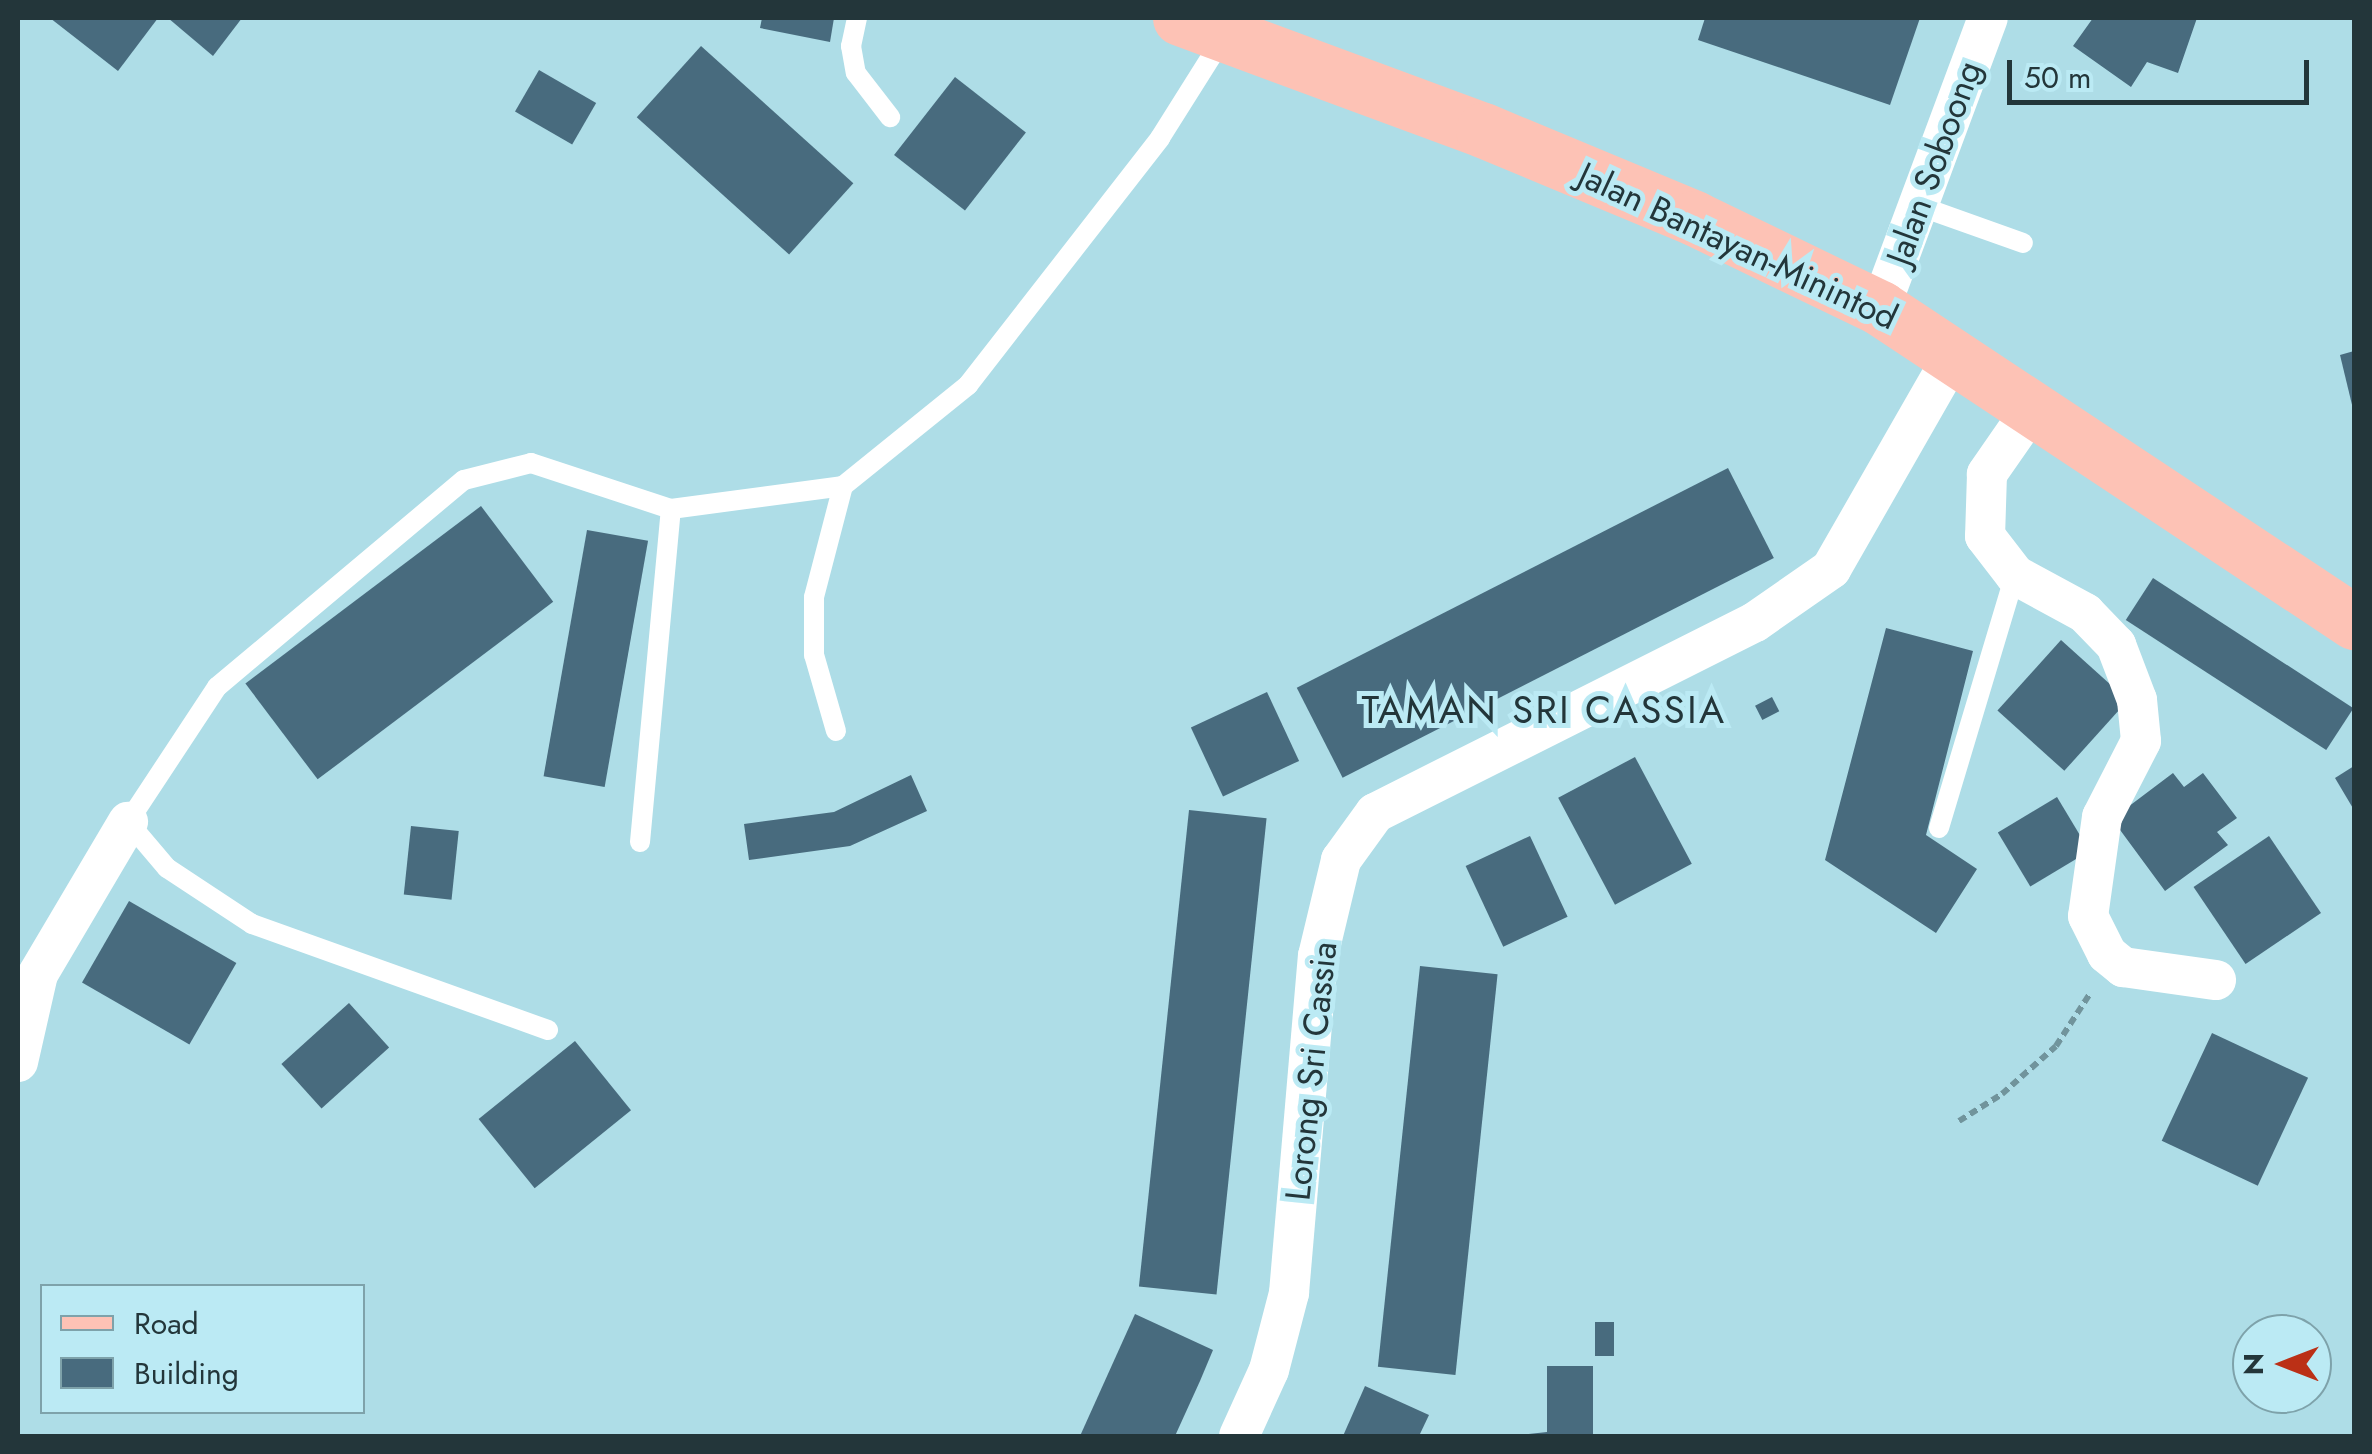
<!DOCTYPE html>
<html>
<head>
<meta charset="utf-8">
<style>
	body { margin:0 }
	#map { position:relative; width:2372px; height:1454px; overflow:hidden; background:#aedde7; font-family:Jost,sans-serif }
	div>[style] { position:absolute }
	.building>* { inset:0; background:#486b7e; transform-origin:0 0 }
	.path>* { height:6px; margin-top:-3px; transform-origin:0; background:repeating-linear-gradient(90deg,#71949c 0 8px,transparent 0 13px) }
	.lane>* { height:20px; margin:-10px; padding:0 10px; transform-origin:10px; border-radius:10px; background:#fff }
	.street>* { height:40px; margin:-20px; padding:0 20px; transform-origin:20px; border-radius:20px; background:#fff }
	.primary>* { height:55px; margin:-27.5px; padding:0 27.5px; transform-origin:27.5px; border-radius:27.5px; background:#fdc2b5 }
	span { translate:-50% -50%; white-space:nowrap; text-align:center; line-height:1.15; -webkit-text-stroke:10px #bbeaf4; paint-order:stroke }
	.street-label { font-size:35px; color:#23363a }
	.neighbourhood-label { font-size:38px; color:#23363a; letter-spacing:2.5px }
	.frame { position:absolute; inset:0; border:20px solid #23363a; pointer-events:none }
	.legend { position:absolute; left:40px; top:1284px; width:325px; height:130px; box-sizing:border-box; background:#bbeaf4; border:2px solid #7ea2aa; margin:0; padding:12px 18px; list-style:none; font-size:30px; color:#23363a }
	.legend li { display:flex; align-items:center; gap:20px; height:50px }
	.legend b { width:50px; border:2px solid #7ea2aa }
	.north { position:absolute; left:2232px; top:1314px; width:100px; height:100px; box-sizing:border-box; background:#bbeaf4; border:2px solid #7ea2aa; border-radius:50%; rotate:270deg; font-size:28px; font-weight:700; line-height:40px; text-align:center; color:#23363a }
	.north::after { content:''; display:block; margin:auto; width:35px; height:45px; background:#bb3016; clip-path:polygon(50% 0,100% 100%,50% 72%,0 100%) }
	.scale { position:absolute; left:2007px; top:60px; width:302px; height:45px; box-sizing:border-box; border:5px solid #23363a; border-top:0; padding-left:12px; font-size:30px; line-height:35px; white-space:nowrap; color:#23363a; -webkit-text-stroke:8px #bbeaf4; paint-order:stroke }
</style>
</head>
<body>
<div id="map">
	<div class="building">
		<div style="clip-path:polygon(50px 18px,158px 18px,118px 71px)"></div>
		<div style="clip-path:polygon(168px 18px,242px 18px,213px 56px)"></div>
		<div style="clip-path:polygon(762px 18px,834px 18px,830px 42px,760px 28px)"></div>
		<div style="clip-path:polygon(1705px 18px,1920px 18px,1890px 105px,1698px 40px)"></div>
		<div style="clip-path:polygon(2093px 18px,2197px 18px,2178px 73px,2147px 62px,2131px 87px,2073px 46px)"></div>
		<div style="left:701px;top:46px;width:205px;height:96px;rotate:42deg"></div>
		<div style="left:539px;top:70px;width:66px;height:48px;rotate:30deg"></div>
		<div style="left:955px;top:77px;width:90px;height:99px;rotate:38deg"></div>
		<div style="clip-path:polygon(2354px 351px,2354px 409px,2353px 409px,2340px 355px)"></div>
		<div style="left:1728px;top:468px;width:101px;height:484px;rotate:63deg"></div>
		<div style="left:481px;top:506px;width:120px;height:295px;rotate:53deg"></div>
		<div style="left:587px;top:530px;width:62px;height:250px;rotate:10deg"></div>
		<div style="left:2153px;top:578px;width:239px;height:50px;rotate:33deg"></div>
		<div style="clip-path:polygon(1886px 628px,1973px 651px,1926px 835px,1977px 869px,1936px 933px,1825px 860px)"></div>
		<div style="left:2061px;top:640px;width:90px;height:95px;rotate:42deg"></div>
		<div style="left:1267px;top:692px;width:76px;height:84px;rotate:65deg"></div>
		<div style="left:1772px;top:697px;width:16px;height:19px;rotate:63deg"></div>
		<div style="left:1635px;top:757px;width:121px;height:87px;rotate:62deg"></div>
		<div style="clip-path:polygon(2354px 766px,2354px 810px,2335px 778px)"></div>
		<div style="clip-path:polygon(2173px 773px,2184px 787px,2203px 773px,2237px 818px,2217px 832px,2228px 845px,2165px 891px,2112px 819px)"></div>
		<div style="clip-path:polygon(911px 775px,927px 811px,850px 846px,749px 860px,744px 824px,834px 812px)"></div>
		<div style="left:2057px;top:797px;width:63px;height:69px;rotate:59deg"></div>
		<div style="left:1189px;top:810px;width:78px;height:479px;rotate:6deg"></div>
		<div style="left:411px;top:826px;width:48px;height:69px;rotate:6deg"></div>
		<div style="left:1530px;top:836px;width:89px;height:71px;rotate:65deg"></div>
		<div style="left:2269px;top:836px;width:93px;height:91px;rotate:56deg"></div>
		<div style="left:129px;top:901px;width:124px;height:94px;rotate:30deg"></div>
		<div style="left:1420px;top:966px;width:78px;height:403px;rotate:6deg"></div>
		<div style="left:349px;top:1003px;width:60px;height:91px;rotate:48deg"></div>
		<div style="left:2212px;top:1033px;width:106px;height:119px;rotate:25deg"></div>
		<div style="left:575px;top:1041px;width:89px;height:124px;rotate:51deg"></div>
		<div style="clip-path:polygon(1135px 1314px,1213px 1350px,1200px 1381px,1175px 1436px,1080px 1436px)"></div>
		<div style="left:1595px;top:1322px;width:19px;height:34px"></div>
		<div style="clip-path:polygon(1547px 1366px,1593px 1366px,1593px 1436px,1510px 1436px,1547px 1432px)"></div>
		<div style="clip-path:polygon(1365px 1386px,1429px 1415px,1419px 1436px,1343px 1436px)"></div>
	</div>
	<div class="path">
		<div style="left:1959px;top:1121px;width:51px;rotate:-32.1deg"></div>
		<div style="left:2002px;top:1094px;width:72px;rotate:-41.6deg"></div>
		<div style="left:2056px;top:1046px;width:64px;rotate:-57.1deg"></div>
	</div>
	<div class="lane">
		<div style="left:857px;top:18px;width:29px;rotate:102deg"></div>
		<div style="left:851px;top:46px;width:27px;rotate:80deg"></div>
		<div style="left:856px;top:73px;width:56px;rotate:52.3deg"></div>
		<div style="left:1922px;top:207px;width:107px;rotate:19.6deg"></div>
		<div style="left:836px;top:731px;width:79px;rotate:-106.1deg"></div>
		<div style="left:814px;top:655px;width:58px;rotate:-90deg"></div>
		<div style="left:814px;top:597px;width:115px;rotate:-75.4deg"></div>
		<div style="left:1939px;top:828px;width:264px;rotate:-73.3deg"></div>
		<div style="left:640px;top:842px;width:334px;rotate:-84.7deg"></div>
		<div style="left:548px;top:1030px;width:314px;rotate:-160.3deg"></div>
		<div style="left:252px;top:924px;width:102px;rotate:-146.6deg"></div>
		<div style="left:167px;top:868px;width:60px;rotate:-130.3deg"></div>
		<div style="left:128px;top:822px;width:162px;rotate:-56.6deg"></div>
		<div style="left:217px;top:687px;width:322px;rotate:-40deg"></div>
		<div style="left:464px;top:480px;width:69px;rotate:-14.2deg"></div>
		<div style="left:531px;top:463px;width:147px;rotate:18.2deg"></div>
		<div style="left:671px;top:509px;width:174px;rotate:-7.6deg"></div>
		<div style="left:843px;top:486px;width:161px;rotate:-38.9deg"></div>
		<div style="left:968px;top:385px;width:313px;rotate:-52.1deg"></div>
		<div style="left:1160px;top:138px;width:118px;rotate:-57.8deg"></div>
	</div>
	<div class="street">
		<div style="left:1880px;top:308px;width:309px;rotate:-69.6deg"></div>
		<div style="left:2034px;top:406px;width:83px;rotate:124.7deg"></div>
		<div style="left:1987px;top:474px;width:62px;rotate:91.8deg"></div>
		<div style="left:1985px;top:536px;width:49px;rotate:52.4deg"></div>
		<div style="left:2015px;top:575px;width:80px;rotate:28.5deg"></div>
		<div style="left:2085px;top:613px;width:45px;rotate:45.9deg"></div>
		<div style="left:2116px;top:645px;width:59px;rotate:69.1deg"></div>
		<div style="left:2137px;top:700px;width:41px;rotate:84.4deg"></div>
		<div style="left:2141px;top:741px;width:85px;rotate:117.2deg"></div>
		<div style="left:2102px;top:817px;width:100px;rotate:98deg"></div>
		<div style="left:2088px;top:916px;width:42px;rotate:63.4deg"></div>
		<div style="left:2107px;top:954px;width:21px;rotate:39deg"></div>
		<div style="left:2123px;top:967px;width:94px;rotate:8deg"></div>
		<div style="left:18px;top:1062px;width:90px;rotate:-77.2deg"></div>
		<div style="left:38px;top:974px;width:177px;rotate:-59.4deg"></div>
		<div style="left:1239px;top:1436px;width:72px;rotate:-65.6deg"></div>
		<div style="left:1269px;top:1370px;width:80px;rotate:-75.4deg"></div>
		<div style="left:1289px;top:1293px;width:338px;rotate:-85.1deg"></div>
		<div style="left:1318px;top:956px;width:99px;rotate:-76.5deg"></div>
		<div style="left:1341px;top:860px;width:58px;rotate:-54.1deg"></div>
		<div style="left:1375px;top:813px;width:425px;rotate:-26.7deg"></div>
		<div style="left:1755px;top:622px;width:93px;rotate:-34.9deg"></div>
		<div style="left:1831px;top:569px;width:245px;rotate:-60.2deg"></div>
	</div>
	<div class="primary">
		<div style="left:1180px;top:18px;width:323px;rotate:20.3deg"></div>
		<div style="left:1483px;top:130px;width:229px;rotate:22.6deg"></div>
		<div style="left:1694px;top:218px;width:207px;rotate:25.8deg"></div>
		<div style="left:1880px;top:308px;width:569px;rotate:33.52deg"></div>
	</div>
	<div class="street-label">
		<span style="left:1934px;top:163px;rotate:-70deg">Jalan Soboong</span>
		<span style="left:1738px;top:246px;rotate:25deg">Jalan Bantayan-Minintod</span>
		<span style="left:1311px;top:1071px;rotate:-84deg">Lorong Sri Cassia</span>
	</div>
	<div class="neighbourhood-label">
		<span style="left:1544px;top:710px">TAMAN SRI CASSIA</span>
	</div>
	<div class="frame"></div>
	<ul class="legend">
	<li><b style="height:12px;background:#fdc2b5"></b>Road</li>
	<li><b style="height:28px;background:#486b7e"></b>Building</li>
	</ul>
	<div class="north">N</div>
	<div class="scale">50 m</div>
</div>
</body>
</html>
